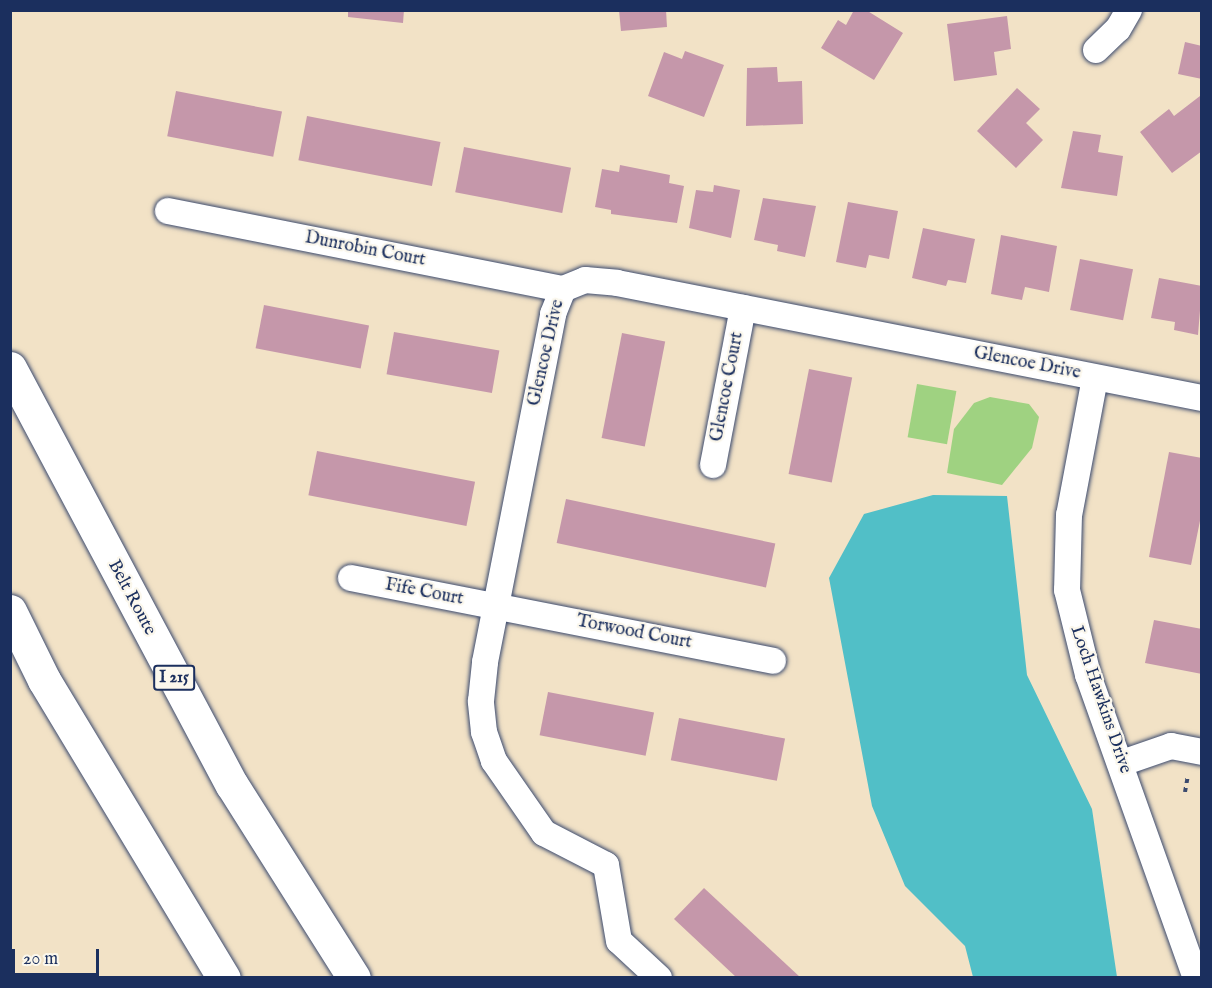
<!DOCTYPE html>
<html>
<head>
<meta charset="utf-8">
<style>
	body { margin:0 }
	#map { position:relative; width:1212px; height:988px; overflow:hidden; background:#f2e2c6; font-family:"IM FELL English",serif }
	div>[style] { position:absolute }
	.green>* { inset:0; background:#9fd281; transform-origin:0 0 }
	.water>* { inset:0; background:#51bfc7 }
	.building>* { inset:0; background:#c597aa; transform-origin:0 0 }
	.path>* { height:4px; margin-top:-2px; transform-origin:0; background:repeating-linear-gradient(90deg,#3b4a6e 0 4.5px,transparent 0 9px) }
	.roads { filter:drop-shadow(0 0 2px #3b4a6e) drop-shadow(0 0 2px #3b4a6e) }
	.street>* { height:26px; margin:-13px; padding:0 13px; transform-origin:13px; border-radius:13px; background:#fff }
	.highway>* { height:33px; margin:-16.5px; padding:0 16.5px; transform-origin:16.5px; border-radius:16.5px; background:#fff }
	span { translate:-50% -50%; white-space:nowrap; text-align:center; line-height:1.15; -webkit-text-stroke:4.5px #fbf7ec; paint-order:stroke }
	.shield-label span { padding:2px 4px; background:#fbf7ec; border:2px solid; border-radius:4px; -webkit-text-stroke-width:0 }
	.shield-label { font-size:16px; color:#1b2f5e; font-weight:700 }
	.street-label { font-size:18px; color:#1b2f5e }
	.frame { position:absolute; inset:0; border:12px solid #1b2f5e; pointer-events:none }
	.scale { position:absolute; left:12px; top:949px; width:87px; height:27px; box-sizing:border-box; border:3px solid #1b2f5e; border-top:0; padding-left:8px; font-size:18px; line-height:21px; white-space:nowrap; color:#1b2f5e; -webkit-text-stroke:4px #fbf7ec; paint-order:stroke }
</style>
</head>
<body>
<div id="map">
	<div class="green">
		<div style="left:917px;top:384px;width:40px;height:54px;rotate:10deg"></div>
		<div style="clip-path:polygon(990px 397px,1029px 404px,1039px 417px,1032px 448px,1002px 485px,947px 473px,954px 429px,974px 403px)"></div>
	</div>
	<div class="water">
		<div style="clip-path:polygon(933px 495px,1007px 496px,1027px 675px,1092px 809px,1117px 977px,973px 977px,965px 946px,905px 886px,872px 806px,829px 578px,864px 514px)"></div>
	</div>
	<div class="building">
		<div style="clip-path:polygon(348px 10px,404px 10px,403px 23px,348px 17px)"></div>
		<div style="clip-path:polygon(619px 10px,666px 10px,667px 27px,621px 31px)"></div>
		<div style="clip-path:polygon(854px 10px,866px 10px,903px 33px,874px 80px,821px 48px,838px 20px,846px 25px)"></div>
		<div style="clip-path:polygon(1007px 16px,1011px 49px,994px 52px,997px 75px,954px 81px,947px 24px)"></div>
		<div style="clip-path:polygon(1185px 42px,1202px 46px,1202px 79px,1178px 74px)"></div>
		<div style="clip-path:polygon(685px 51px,724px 65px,704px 117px,648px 96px,664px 52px,682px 59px)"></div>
		<div style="clip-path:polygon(777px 67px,778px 82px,802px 81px,803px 124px,746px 126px,747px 68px)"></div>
		<div style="clip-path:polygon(1017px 88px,1040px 109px,1026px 123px,1043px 140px,1016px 168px,977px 131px)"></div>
		<div style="left:176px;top:91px;width:108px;height:46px;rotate:11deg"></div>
		<div style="clip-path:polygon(1200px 96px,1202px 151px,1172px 173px,1140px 132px,1169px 109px,1174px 116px)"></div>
		<div style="left:307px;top:116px;width:136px;height:45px;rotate:11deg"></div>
		<div style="clip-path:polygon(1073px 131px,1101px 135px,1098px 152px,1123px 156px,1117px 196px,1061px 188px)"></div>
		<div style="left:464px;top:147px;width:109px;height:46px;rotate:11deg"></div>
		<div style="clip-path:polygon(620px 165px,670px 175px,669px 183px,684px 186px,677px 223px,611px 214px,611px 210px,595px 207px,602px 169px,619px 172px)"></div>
		<div style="clip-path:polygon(714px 185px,740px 190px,731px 238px,689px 228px,696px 190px,713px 192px)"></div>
		<div style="clip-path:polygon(763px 198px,816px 206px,805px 257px,777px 251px,778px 245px,754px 240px)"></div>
		<div style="clip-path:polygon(848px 202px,898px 211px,889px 259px,869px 255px,866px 268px,836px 262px)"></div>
		<div style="clip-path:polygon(923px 228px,975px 239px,966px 283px,948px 280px,946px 286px,912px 278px)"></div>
		<div style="clip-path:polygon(1001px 235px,1057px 246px,1049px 292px,1025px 287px,1022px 300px,991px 294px)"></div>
		<div style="left:1080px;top:259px;width:54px;height:52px;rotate:11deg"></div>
		<div style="clip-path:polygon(1159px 278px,1202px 286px,1198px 335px,1174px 330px,1175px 322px,1151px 318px)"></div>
		<div style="left:264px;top:305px;width:107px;height:44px;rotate:11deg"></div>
		<div style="left:394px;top:332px;width:107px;height:43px;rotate:10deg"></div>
		<div style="left:622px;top:333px;width:44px;height:107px;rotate:11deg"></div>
		<div style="left:809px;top:369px;width:44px;height:107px;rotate:11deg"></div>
		<div style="left:317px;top:451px;width:161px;height:45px;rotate:11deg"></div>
		<div style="clip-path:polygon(1169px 452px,1202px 458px,1202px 511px,1191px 565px,1149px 557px)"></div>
		<div style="left:566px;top:499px;width:214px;height:45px;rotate:12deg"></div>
		<div style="clip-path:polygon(1154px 620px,1202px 629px,1202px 674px,1145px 663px)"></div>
		<div style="left:548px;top:692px;width:108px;height:44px;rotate:11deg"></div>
		<div style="left:679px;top:718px;width:108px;height:43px;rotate:11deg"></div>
		<div style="clip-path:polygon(704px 888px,801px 978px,737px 978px,674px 919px)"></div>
	</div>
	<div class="path">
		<div style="left:1185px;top:792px;width:17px;rotate:-80deg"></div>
	</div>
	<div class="roads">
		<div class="street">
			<div style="left:1096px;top:50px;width:30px;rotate:-44deg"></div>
			<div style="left:1118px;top:29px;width:22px;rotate:-60deg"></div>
			<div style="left:168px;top:211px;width:403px;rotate:11.2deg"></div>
			<div style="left:1095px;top:378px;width:139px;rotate:100.7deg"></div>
			<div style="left:1069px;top:515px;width:75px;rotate:91.5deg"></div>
			<div style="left:1067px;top:590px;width:88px;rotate:76.1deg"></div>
			<div style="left:1088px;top:675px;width:322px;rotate:70.4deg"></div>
			<div style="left:713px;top:465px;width:160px;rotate:-79.2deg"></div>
			<div style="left:351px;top:578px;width:430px;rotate:11.1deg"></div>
			<div style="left:1122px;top:763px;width:52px;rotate:-19.1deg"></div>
			<div style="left:1171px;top:746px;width:32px;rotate:11deg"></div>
			<div style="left:659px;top:978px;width:54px;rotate:-137.2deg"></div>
			<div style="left:619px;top:941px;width:77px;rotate:-99.7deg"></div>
			<div style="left:606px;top:865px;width:70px;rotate:-152.7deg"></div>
			<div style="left:544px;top:833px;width:88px;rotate:-124.8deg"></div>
			<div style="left:494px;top:761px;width:31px;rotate:-109deg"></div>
			<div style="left:484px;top:732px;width:31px;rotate:-96deg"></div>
			<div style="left:481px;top:701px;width:39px;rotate:-84deg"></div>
			<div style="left:485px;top:662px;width:355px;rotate:-78.9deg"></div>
			<div style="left:553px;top:314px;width:27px;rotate:-68deg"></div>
			<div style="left:563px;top:289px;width:24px;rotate:-22deg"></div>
			<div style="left:585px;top:280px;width:32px;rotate:5deg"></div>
			<div style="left:617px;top:283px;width:596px;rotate:11.12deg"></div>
		</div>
		<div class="highway">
			<div style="left:10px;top:368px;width:472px;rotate:62deg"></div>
			<div style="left:232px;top:785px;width:228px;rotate:57.7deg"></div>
			<div style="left:10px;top:611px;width:77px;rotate:63.8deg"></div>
			<div style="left:44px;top:680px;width:348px;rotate:58.9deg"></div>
		</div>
	</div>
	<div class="shield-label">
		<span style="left:174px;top:678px">I 215</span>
	</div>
	<div class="street-label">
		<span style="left:365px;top:250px;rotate:11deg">Dunrobin Court</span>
		<span style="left:547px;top:353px;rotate:-77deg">Glencoe Drive</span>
		<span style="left:1027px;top:364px;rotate:11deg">Glencoe Drive</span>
		<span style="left:728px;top:387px;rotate:-79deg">Glencoe Court</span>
		<span style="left:424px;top:593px;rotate:11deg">Fife Court</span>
		<span style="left:131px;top:598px;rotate:62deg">Belt Route</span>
		<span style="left:634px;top:633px;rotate:11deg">Torwood Court</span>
		<span style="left:1100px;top:700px;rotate:71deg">Loch Hawkins Drive</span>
	</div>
	<div class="frame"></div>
	<div class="scale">20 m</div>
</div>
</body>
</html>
